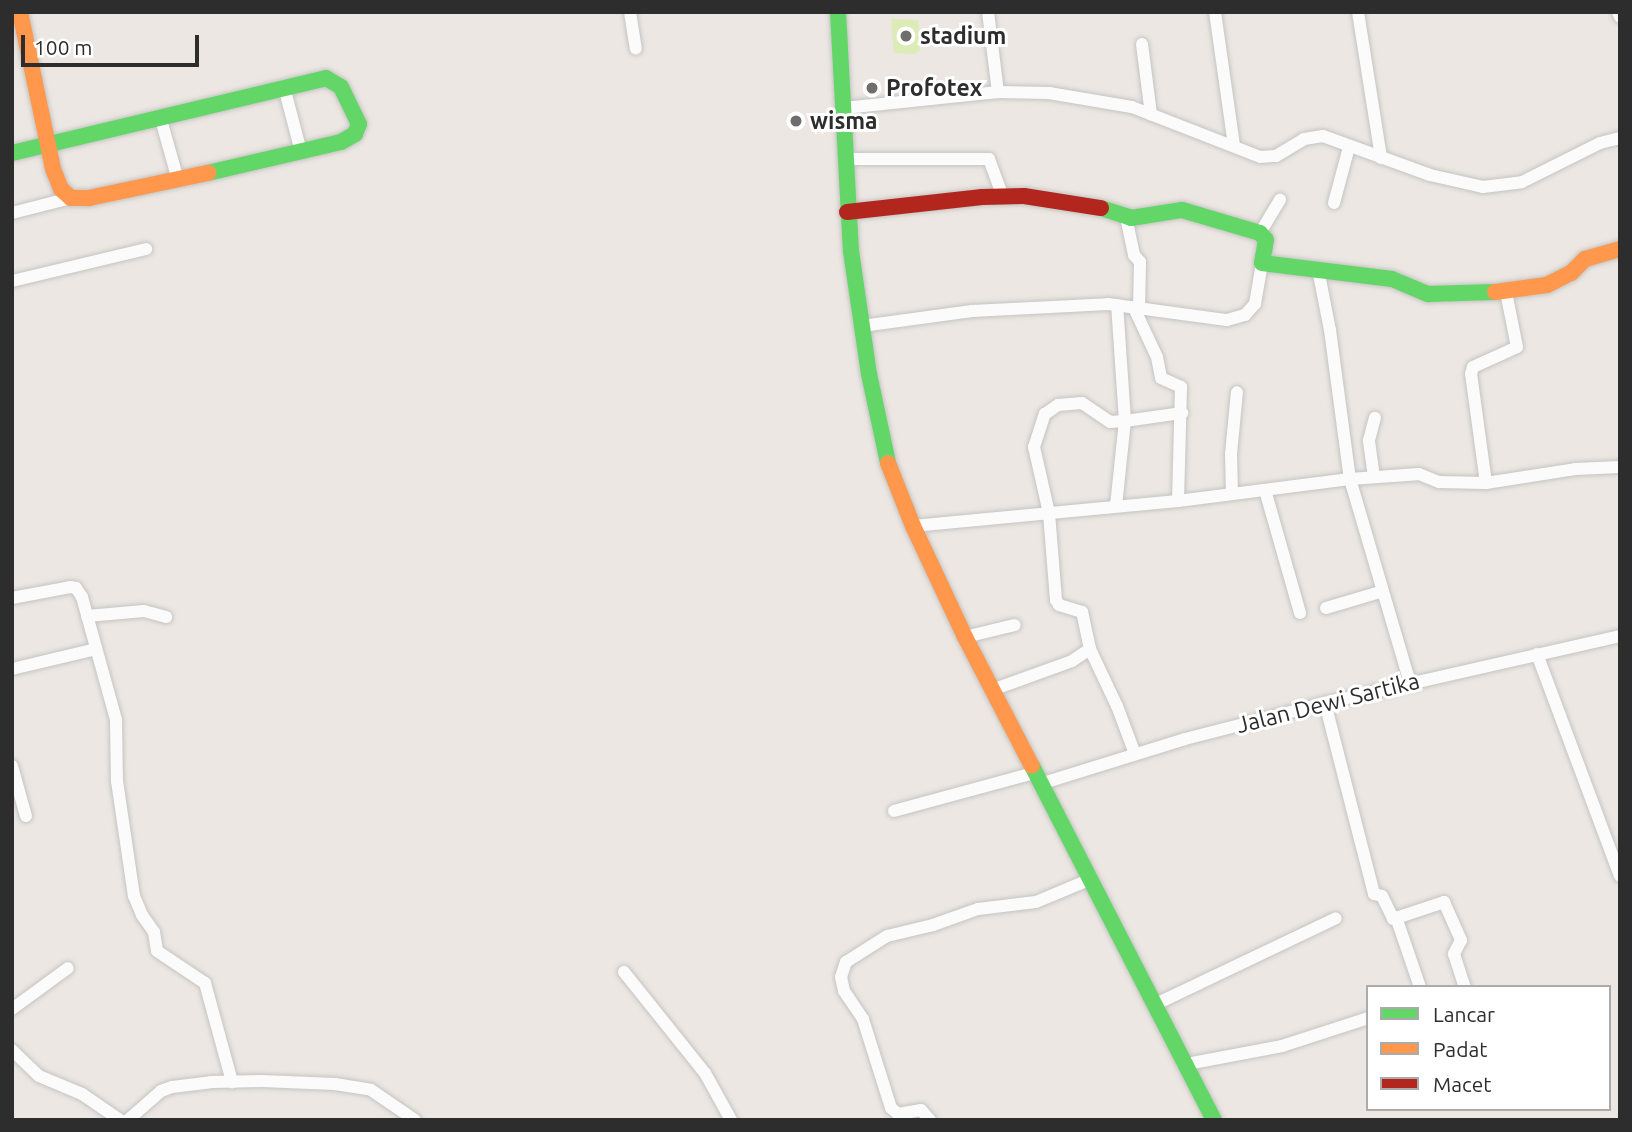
<!DOCTYPE html>
<html>
<head>
<meta charset="utf-8">
<style>
	body { margin:0 }
	#map { position:relative; width:1632px; height:1132px; overflow:hidden; background:#ece7e2; font-family:Ubuntu,sans-serif }
	div>[style] { position:absolute }
	.pitch>* { inset:0; background:#dcecb7 }
	.roads { filter:drop-shadow(0 0 2px #c5c4c3) drop-shadow(0 0 2px #c5c4c3) }
	.street>* { height:12px; margin:-6px; padding:0 6px; transform-origin:6px; border-radius:6px; background:#fcfbfb }
	.fast>* { height:16px; margin:-8px; padding:0 8px; transform-origin:8px; border-radius:8px; background:#63d668 }
	.slow>* { height:16px; margin:-8px; padding:0 8px; transform-origin:8px; border-radius:8px; background:#ff974d }
	.jam>* { height:16px; margin:-8px; padding:0 8px; transform-origin:8px; border-radius:8px; background:#b3261e }
	.dots>* { width:19px; height:19px; translate:-50% -50%; box-sizing:border-box; border:4px solid #fff; border-radius:50% }
	span { translate:-50% -50%; white-space:nowrap; text-align:center; line-height:1.15; -webkit-text-stroke:6px #fff; paint-order:stroke }
	.poi-label { font-size:23px; color:#2d2d2d; font-weight:700 }
	.left { translate:0 -50%; text-align:left }
	.street-label { font-size:23px; color:#2d2d2d }
	.frame { position:absolute; inset:0; border:14px solid #2d2d2d; pointer-events:none }
	.legend { position:absolute; left:1366px; top:985px; width:245px; height:126px; box-sizing:border-box; background:#fff; border:2px solid #ababab; margin:0; padding:9px 12px; list-style:none; font-size:21px; color:#2d2d2d }
	.legend li { display:flex; align-items:center; gap:14px; height:35px }
	.legend b { width:35px; border:2px solid #ababab }
	.scale { position:absolute; left:21px; top:35px; width:178px; height:32px; box-sizing:border-box; border:4px solid #2d2d2d; border-top:0; padding-left:9px; font-size:21px; line-height:24px; white-space:nowrap; color:#2d2d2d; -webkit-text-stroke:5px #fff; paint-order:stroke }
</style>
</head>
<body>
<div id="map">
	<div class="pitch">
		<div style="clip-path:polygon(891px 19px,918px 20px,920px 51px,914px 54px,894px 53px)"></div>
	</div>
	<div class="roads">
		<div class="street">
			<div style="left:630px;top:12px;width:37px;rotate:81deg"></div>
			<div style="left:988px;top:12px;width:81px;rotate:82.9deg"></div>
			<div style="left:1215px;top:12px;width:135px;rotate:81.9deg"></div>
			<div style="left:1358px;top:12px;width:148px;rotate:81deg"></div>
			<div style="left:1618px;top:12px;width:5px;rotate:68deg"></div>
			<div style="left:1142px;top:44px;width:71px;rotate:82.7deg"></div>
			<div style="left:284px;top:87px;width:67px;rotate:75.3deg"></div>
			<div style="left:844px;top:108px;width:155px;rotate:-5.9deg"></div>
			<div style="left:998px;top:92px;width:51px;rotate:1.1deg"></div>
			<div style="left:1049px;top:93px;width:84px;rotate:9.6deg"></div>
			<div style="left:1132px;top:107px;width:137px;rotate:21.3deg"></div>
			<div style="left:1260px;top:157px;width:16px;rotate:-4deg"></div>
			<div style="left:1276px;top:156px;width:33px;rotate:-31deg"></div>
			<div style="left:1304px;top:139px;width:19px;rotate:-9deg"></div>
			<div style="left:1323px;top:136px;width:114px;rotate:20deg"></div>
			<div style="left:1430px;top:175px;width:54px;rotate:12.8deg"></div>
			<div style="left:1483px;top:187px;width:39px;rotate:-7deg"></div>
			<div style="left:1522px;top:182px;width:87px;rotate:-26.6deg"></div>
			<div style="left:1600px;top:143px;width:21px;rotate:-14deg"></div>
			<div style="left:160px;top:116px;width:66px;rotate:74.3deg"></div>
			<div style="left:845px;top:159px;width:144px"></div>
			<div style="left:989px;top:159px;width:40px;rotate:69.8deg"></div>
			<div style="left:1334px;top:203px;width:58px;rotate:-75deg"></div>
			<div style="left:12px;top:213px;width:61px;rotate:-14.3deg"></div>
			<div style="left:1126px;top:217px;width:39px;rotate:78deg"></div>
			<div style="left:1134px;top:255px;width:9px;rotate:49deg"></div>
			<div style="left:1140px;top:262px;width:46px;rotate:91.2deg"></div>
			<div style="left:1260px;top:233px;width:39px;rotate:-59deg"></div>
			<div style="left:1318px;top:269px;width:62px;rotate:78.9deg"></div>
			<div style="left:1330px;top:330px;width:150px;rotate:82.4deg"></div>
			<div style="left:1350px;top:479px;width:213px;rotate:73.6deg"></div>
			<div style="left:12px;top:281px;width:138px;rotate:-13.4deg"></div>
			<div style="left:1134px;top:308px;width:54px;rotate:64.9deg"></div>
			<div style="left:1157px;top:357px;width:21px;rotate:79deg"></div>
			<div style="left:1161px;top:378px;width:22px;rotate:24deg"></div>
			<div style="left:1181px;top:387px;width:114px;rotate:91.5deg"></div>
			<div style="left:862px;top:326px;width:111px;rotate:-7.8deg"></div>
			<div style="left:972px;top:311px;width:136px;rotate:-2.9deg"></div>
			<div style="left:1108px;top:304px;width:120px;rotate:7.7deg"></div>
			<div style="left:1227px;top:320px;width:19px;rotate:-16deg"></div>
			<div style="left:1245px;top:315px;width:15px;rotate:-48deg"></div>
			<div style="left:1255px;top:304px;width:42px;rotate:-80.3deg"></div>
			<div style="left:1374px;top:477px;width:37px;rotate:-98deg"></div>
			<div style="left:1369px;top:440px;width:23px;rotate:-75deg"></div>
			<div style="left:1486px;top:483px;width:110px;rotate:-97.8deg"></div>
			<div style="left:1471px;top:374px;width:7px;rotate:-74deg"></div>
			<div style="left:1473px;top:367px;width:48px;rotate:-24.4deg"></div>
			<div style="left:1517px;top:347px;width:56px;rotate:-101.3deg"></div>
			<div style="left:1265px;top:490px;width:128px;rotate:74.1deg"></div>
			<div style="left:1232px;top:494px;width:40px;rotate:-91.4deg"></div>
			<div style="left:1231px;top:454px;width:62px;rotate:-84.5deg"></div>
			<div style="left:1116px;top:506px;width:85px;rotate:-84deg"></div>
			<div style="left:1125px;top:421px;width:58px;rotate:-8deg"></div>
			<div style="left:913px;top:526px;width:266px;rotate:-5.4deg"></div>
			<div style="left:1178px;top:501px;width:173px;rotate:-7.3deg"></div>
			<div style="left:1350px;top:479px;width:69px;rotate:-4.1deg"></div>
			<div style="left:1419px;top:474px;width:22px;rotate:22deg"></div>
			<div style="left:1439px;top:482px;width:47px;rotate:1.2deg"></div>
			<div style="left:1486px;top:483px;width:90px;rotate:-8.9deg"></div>
			<div style="left:1575px;top:469px;width:45px;rotate:-2.5deg"></div>
			<div style="left:12px;top:598px;width:59px;rotate:-10.7deg"></div>
			<div style="left:70px;top:587px;width:6px;rotate:9deg"></div>
			<div style="left:76px;top:588px;width:11px;rotate:56deg"></div>
			<div style="left:82px;top:597px;width:128px;rotate:74.5deg"></div>
			<div style="left:116px;top:720px;width:61px;rotate:89.1deg"></div>
			<div style="left:117px;top:781px;width:116px;rotate:81.6deg"></div>
			<div style="left:134px;top:896px;width:21px;rotate:67deg"></div>
			<div style="left:142px;top:915px;width:21px;rotate:55deg"></div>
			<div style="left:154px;top:932px;width:19px;rotate:81deg"></div>
			<div style="left:157px;top:951px;width:58px;rotate:33.7deg"></div>
			<div style="left:205px;top:983px;width:103px;rotate:74.7deg"></div>
			<div style="left:1326px;top:608px;width:59px;rotate:-16.6deg"></div>
			<div style="left:87px;top:616px;width:57px;rotate:-5deg"></div>
			<div style="left:144px;top:611px;width:23px;rotate:15deg"></div>
			<div style="left:965px;top:637px;width:51px;rotate:-13.5deg"></div>
			<div style="left:1090px;top:649px;width:63px;rotate:64.7deg"></div>
			<div style="left:1117px;top:706px;width:51px;rotate:69.4deg"></div>
			<div style="left:1537px;top:654px;width:237px;rotate:69.5deg"></div>
			<div style="left:12px;top:669px;width:86px;rotate:-13.4deg"></div>
			<div style="left:992px;top:690px;width:85px;rotate:-19.9deg"></div>
			<div style="left:1072px;top:661px;width:22px;rotate:-34deg"></div>
			<div style="left:1090px;top:649px;width:38px;rotate:-102deg"></div>
			<div style="left:1082px;top:612px;width:24px;rotate:-163deg"></div>
			<div style="left:1059px;top:605px;width:6px;rotate:-121deg"></div>
			<div style="left:1056px;top:600px;width:87px;rotate:-94.6deg"></div>
			<div style="left:1049px;top:513px;width:68px;rotate:-102.8deg"></div>
			<div style="left:1034px;top:447px;width:35px;rotate:-72deg"></div>
			<div style="left:1045px;top:414px;width:16px;rotate:-35deg"></div>
			<div style="left:1058px;top:405px;width:24px;rotate:-5deg"></div>
			<div style="left:1082px;top:403px;width:34px;rotate:34deg"></div>
			<div style="left:1110px;top:422px;width:15px;rotate:-4deg"></div>
			<div style="left:1125px;top:421px;width:116px;rotate:-93.9deg"></div>
			<div style="left:1325px;top:703px;width:197px;rotate:75.6deg"></div>
			<div style="left:1374px;top:894px;width:8px;rotate:14deg"></div>
			<div style="left:1382px;top:896px;width:25px;rotate:64deg"></div>
			<div style="left:1393px;top:919px;width:54px;rotate:-18.4deg"></div>
			<div style="left:1444px;top:902px;width:42px;rotate:65.9deg"></div>
			<div style="left:1461px;top:940px;width:16px;rotate:117deg"></div>
			<div style="left:1454px;top:954px;width:35px;rotate:72deg"></div>
			<div style="left:12px;top:766px;width:52px;rotate:74.4deg"></div>
			<div style="left:1040px;top:784px;width:152px;rotate:-17.2deg"></div>
			<div style="left:1185px;top:739px;width:145px;rotate:-14.4deg"></div>
			<div style="left:1325px;top:703px;width:303px;rotate:-12.8deg"></div>
			<div style="left:894px;top:811px;width:145px;rotate:-15.2deg"></div>
			<div style="left:1396px;top:917px;width:74px;rotate:71.1deg"></div>
			<div style="left:624px;top:972px;width:129px;rotate:51.3deg"></div>
			<div style="left:705px;top:1073px;width:54px;rotate:61deg"></div>
			<div style="left:1156px;top:1004px;width:199px;rotate:-25.5deg"></div>
			<div style="left:12px;top:1009px;width:69px;rotate:-36.2deg"></div>
			<div style="left:12px;top:1050px;width:37px;rotate:44deg"></div>
			<div style="left:39px;top:1076px;width:47px;rotate:22.7deg"></div>
			<div style="left:82px;top:1094px;width:46px;rotate:34.4deg"></div>
			<div style="left:1187px;top:1064px;width:97px;rotate:-10.7deg"></div>
			<div style="left:1282px;top:1046px;width:90px;rotate:-18deg"></div>
			<div style="left:128px;top:1120px;width:44px;rotate:-41.3deg"></div>
			<div style="left:161px;top:1091px;width:12px;rotate:-20deg"></div>
			<div style="left:172px;top:1087px;width:39px;rotate:-7deg"></div>
			<div style="left:211px;top:1082px;width:51px;rotate:-1.1deg"></div>
			<div style="left:262px;top:1081px;width:73px;rotate:2.4deg"></div>
			<div style="left:335px;top:1084px;width:36px;rotate:9deg"></div>
			<div style="left:371px;top:1090px;width:53px;rotate:34.3deg"></div>
			<div style="left:930px;top:1120px;width:13px;rotate:-132deg"></div>
			<div style="left:921px;top:1110px;width:23px;rotate:170deg"></div>
			<div style="left:898px;top:1114px;width:9px;rotate:-139deg"></div>
			<div style="left:891px;top:1108px;width:93px;rotate:-107.5deg"></div>
			<div style="left:863px;top:1019px;width:34px;rotate:-124deg"></div>
			<div style="left:844px;top:991px;width:14px;rotate:-102deg"></div>
			<div style="left:841px;top:977px;width:16px;rotate:-72deg"></div>
			<div style="left:846px;top:962px;width:49px;rotate:-32.4deg"></div>
			<div style="left:887px;top:936px;width:47px;rotate:-13.4deg"></div>
			<div style="left:933px;top:925px;width:48px;rotate:-19.6deg"></div>
			<div style="left:978px;top:909px;width:58px;rotate:-6.9deg"></div>
			<div style="left:1036px;top:902px;width:60px;rotate:-22.7deg"></div>
		</div>
		<div class="fast">
			<div style="left:838px;top:12px;width:239px;rotate:86.9deg"></div>
			<div style="left:851px;top:251px;width:124px;rotate:81.7deg"></div>
			<div style="left:869px;top:374px;width:91px;rotate:77.9deg"></div>
			<div style="left:12px;top:153px;width:323px;rotate:-13.4deg"></div>
			<div style="left:326px;top:78px;width:17px;rotate:31deg"></div>
			<div style="left:341px;top:87px;width:41px;rotate:64.1deg"></div>
			<div style="left:359px;top:124px;width:11px;rotate:112deg"></div>
			<div style="left:355px;top:134px;width:16px;rotate:150deg"></div>
			<div style="left:341px;top:142px;width:137px;rotate:166.9deg"></div>
			<div style="left:1101px;top:208px;width:32px;rotate:18deg"></div>
			<div style="left:1131px;top:218px;width:52px;rotate:-8.9deg"></div>
			<div style="left:1182px;top:210px;width:81px;rotate:16.4deg"></div>
			<div style="left:1260px;top:233px;width:9px;rotate:49deg"></div>
			<div style="left:1266px;top:240px;width:23px;rotate:100deg"></div>
			<div style="left:1262px;top:263px;width:131px;rotate:7deg"></div>
			<div style="left:1392px;top:279px;width:39px;rotate:23deg"></div>
			<div style="left:1428px;top:294px;width:67px;rotate:-1.7deg"></div>
			<div style="left:1032px;top:766px;width:398px;rotate:62.8deg"></div>
		</div>
		<div class="slow">
			<div style="left:20px;top:12px;width:160px;rotate:78.1deg"></div>
			<div style="left:53px;top:169px;width:22px;rotate:68deg"></div>
			<div style="left:61px;top:189px;width:13px;rotate:42deg"></div>
			<div style="left:71px;top:198px;width:18px"></div>
			<div style="left:89px;top:198px;width:122px;rotate:-11.9deg"></div>
			<div style="left:1495px;top:292px;width:52px;rotate:-7.7deg"></div>
			<div style="left:1547px;top:285px;width:27px;rotate:-27deg"></div>
			<div style="left:1571px;top:273px;width:20px;rotate:-45deg"></div>
			<div style="left:1585px;top:259px;width:36px;rotate:-16deg"></div>
			<div style="left:888px;top:463px;width:68px;rotate:68.4deg"></div>
			<div style="left:913px;top:526px;width:123px;rotate:64.9deg"></div>
			<div style="left:965px;top:637px;width:145px;rotate:62.6deg"></div>
		</div>
		<div class="jam">
			<div style="left:847px;top:212px;width:136px;rotate:-6.3deg"></div>
			<div style="left:982px;top:197px;width:42px;rotate:-1.4deg"></div>
			<div style="left:1024px;top:196px;width:78px;rotate:8.9deg"></div>
		</div>
	</div>
	<div class="dots">
		<div style="left:906px;top:36px;background:#706e6c"></div>
		<div style="left:872px;top:88px;background:#706e6c"></div>
		<div style="left:796px;top:121px;background:#706e6c"></div>
	</div>
	<div class="poi-label">
		<span class="left" style="left:920px;top:36px">stadium</span>
		<span class="left" style="left:886px;top:88px">Profotex</span>
		<span class="left" style="left:810px;top:121px">wisma</span>
	</div>
	<div class="street-label">
		<span style="left:1328px;top:703px;rotate:-14deg">Jalan Dewi Sartika</span>
	</div>
	<div class="frame"></div>
	<ul class="legend">
	<li><b style="height:9px;background:#63d668"></b>Lancar</li>
	<li><b style="height:9px;background:#ff974d"></b>Padat</li>
	<li><b style="height:9px;background:#b3261e"></b>Macet</li>
	</ul>
	<div class="scale">100 m</div>
</div>
</body>
</html>
